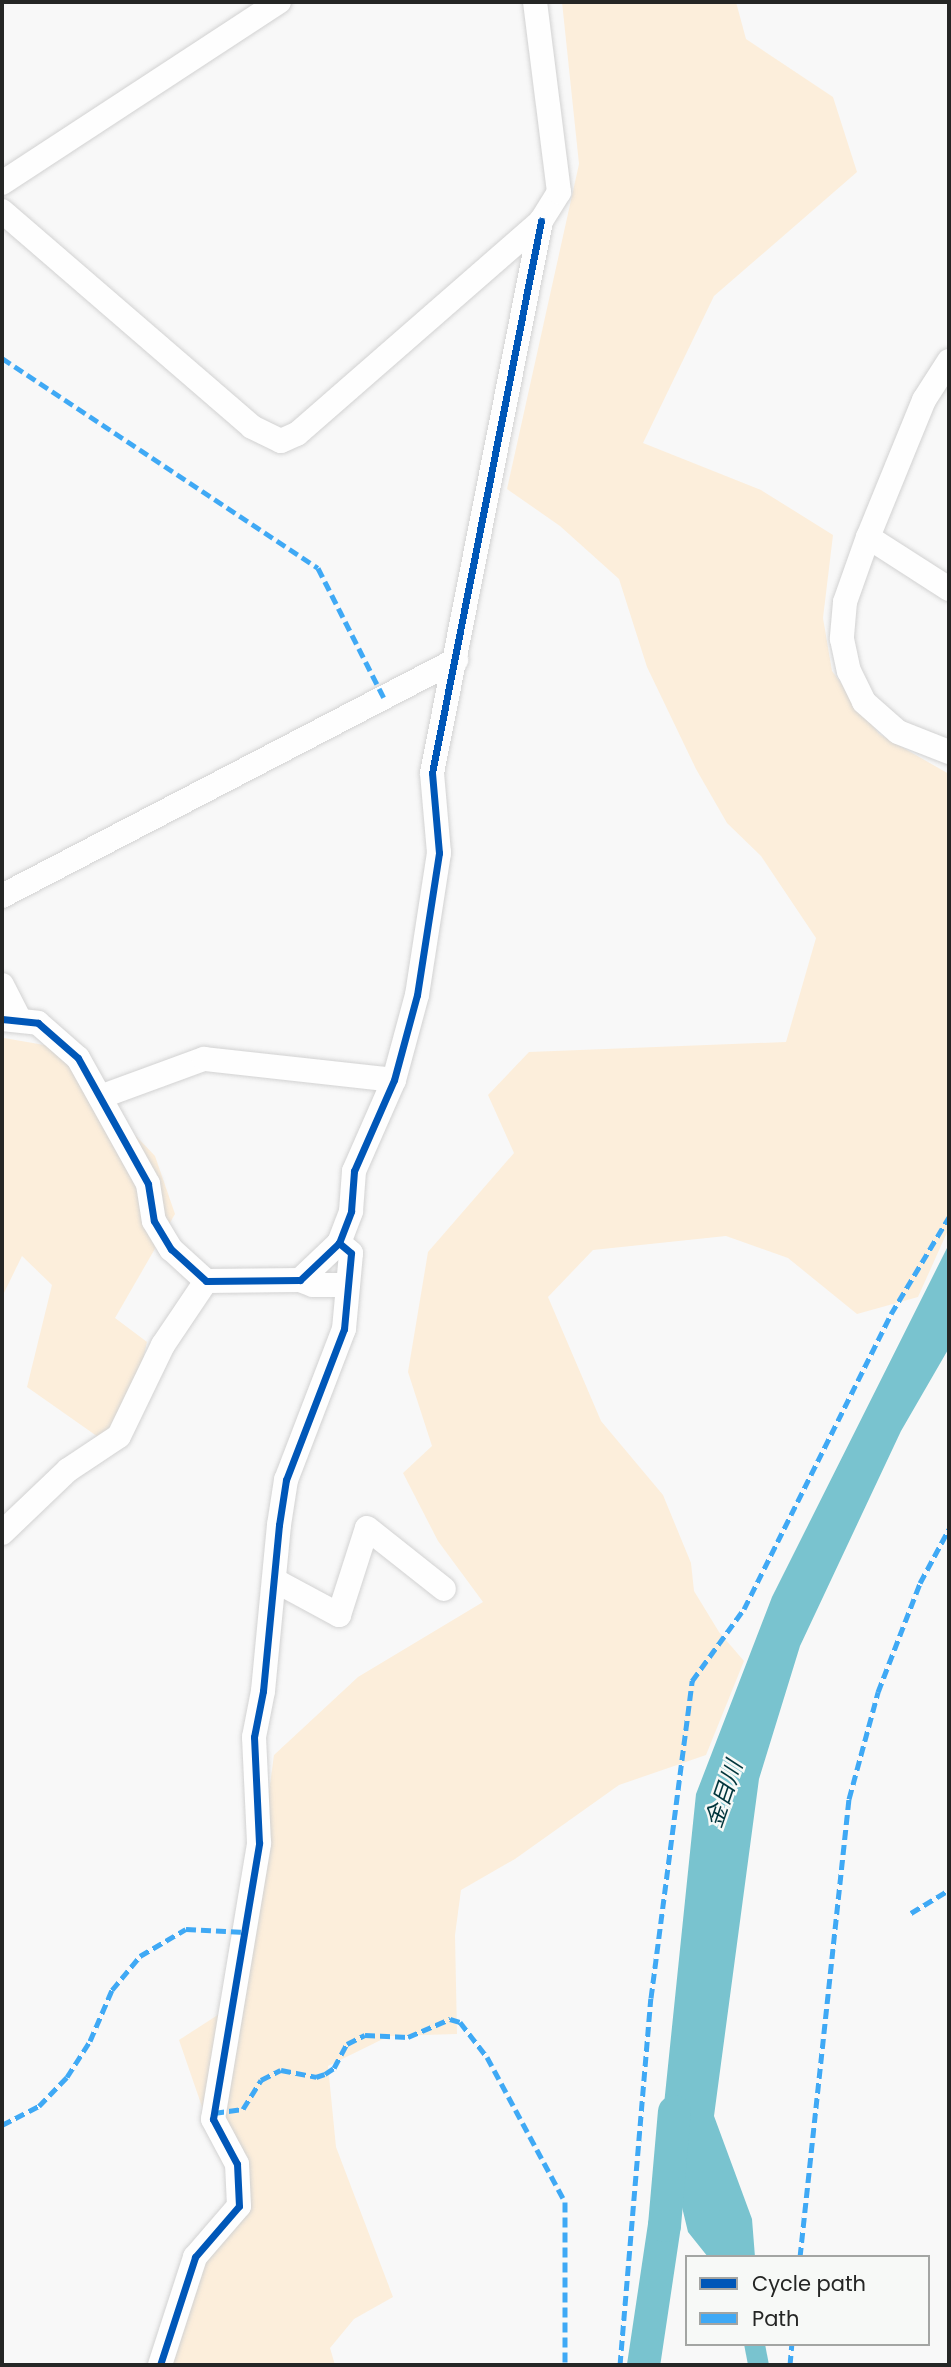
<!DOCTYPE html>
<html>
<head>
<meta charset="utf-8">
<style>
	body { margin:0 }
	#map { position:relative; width:951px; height:2367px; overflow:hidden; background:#f8f8f8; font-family:Poppins,"Noto Sans JP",sans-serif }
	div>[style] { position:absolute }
	.green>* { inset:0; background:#fceedb }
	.water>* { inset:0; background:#79c3cf }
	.river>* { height:33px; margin:-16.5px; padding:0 16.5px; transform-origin:16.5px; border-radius:16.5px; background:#79c3cf }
	.roads { filter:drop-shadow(0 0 2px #d2d2d2) drop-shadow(0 0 2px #d2d2d2) }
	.minor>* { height:24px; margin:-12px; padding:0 12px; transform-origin:12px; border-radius:12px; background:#fefefe }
	.quiet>* { height:5px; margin-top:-2.5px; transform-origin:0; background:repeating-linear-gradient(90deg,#3fa9f5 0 10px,transparent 0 15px) }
	.cycleway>* { height:7px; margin:-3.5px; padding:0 3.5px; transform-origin:3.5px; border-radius:3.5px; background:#0057b8 }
	span { translate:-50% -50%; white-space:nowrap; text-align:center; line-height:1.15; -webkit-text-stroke:5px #f7f9f7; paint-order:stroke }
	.water-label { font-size:23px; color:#01353c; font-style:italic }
	.frame { position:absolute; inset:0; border:4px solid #252625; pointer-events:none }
	.legend { position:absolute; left:685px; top:2255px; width:245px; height:91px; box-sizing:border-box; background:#f7f9f7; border:2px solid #a3a5a3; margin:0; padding:9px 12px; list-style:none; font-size:21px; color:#252625 }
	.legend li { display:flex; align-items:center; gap:14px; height:35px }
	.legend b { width:35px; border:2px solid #a3a5a3 }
</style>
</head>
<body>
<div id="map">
	<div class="green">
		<div style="clip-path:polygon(562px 2px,736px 2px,746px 39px,833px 97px,857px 172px,714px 296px,643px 443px,761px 490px,833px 535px,823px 618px,832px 671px,879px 734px,949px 774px,949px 1228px,918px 1297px,857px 1314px,788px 1258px,726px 1236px,593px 1250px,548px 1297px,601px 1421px,663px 1495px,691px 1563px,694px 1591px,719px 1632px,744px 1661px,706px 1755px,619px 1785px,515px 1859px,461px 1890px,455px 1935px,457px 2034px,389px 2036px,328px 2066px,336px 2147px,393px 2297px,354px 2319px,330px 2348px,335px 2365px,172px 2365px,186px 2250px,251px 2203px,220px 2159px,179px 2040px,241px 2000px,274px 1755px,358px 1677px,483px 1602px,438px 1541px,403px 1473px,432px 1446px,408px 1372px,428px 1252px,514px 1153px,488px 1095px,529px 1052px,786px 1042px,816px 938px,761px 856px,727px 823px,696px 769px,647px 667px,619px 579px,560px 526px,507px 489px,579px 164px)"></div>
		<div style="clip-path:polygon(4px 1038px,50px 1046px,155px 1156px,175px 1214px,115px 1318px,147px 1342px,129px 1421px,101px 1439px,27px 1387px,52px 1285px,22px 1256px,2px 1297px)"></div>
	</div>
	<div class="water">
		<div style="clip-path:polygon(949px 1244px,949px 1348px,901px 1431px,800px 1646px,759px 1779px,714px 2116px,752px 2219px,755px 2257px,708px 2257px,688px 2232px,662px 2124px,696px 1794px,772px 1597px)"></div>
		<div style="clip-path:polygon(744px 2344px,765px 2344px,769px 2365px,748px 2365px)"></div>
	</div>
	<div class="river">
		<div style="left:643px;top:2365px;width:142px;rotate:-81.5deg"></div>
		<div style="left:664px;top:2225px;width:114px;rotate:-85deg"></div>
	</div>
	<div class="roads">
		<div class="minor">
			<div style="left:2px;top:183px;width:331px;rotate:-33.2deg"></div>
			<div style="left:2px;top:211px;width:330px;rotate:40.8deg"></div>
			<div style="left:252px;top:427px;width:32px;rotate:26deg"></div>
			<div style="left:281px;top:441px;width:17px;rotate:-24deg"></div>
			<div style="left:297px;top:434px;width:324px;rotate:-41.1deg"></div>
			<div style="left:541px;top:221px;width:34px;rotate:-58deg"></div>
			<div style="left:559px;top:192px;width:192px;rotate:-97.2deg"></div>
			<div style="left:949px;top:361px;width:46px;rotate:122.7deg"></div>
			<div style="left:924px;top:400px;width:148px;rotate:112.2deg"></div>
			<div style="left:868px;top:537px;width:69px;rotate:109.5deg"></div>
			<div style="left:845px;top:602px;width:37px;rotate:95deg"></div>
			<div style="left:842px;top:639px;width:33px;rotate:78deg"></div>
			<div style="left:849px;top:671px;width:34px;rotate:64deg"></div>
			<div style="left:864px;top:702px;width:45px;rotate:41.4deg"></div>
			<div style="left:898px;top:732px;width:55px;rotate:21.4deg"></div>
			<div style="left:868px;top:537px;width:96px;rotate:32.7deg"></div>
			<div style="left:2px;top:896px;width:512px;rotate:-27.47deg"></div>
			<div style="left:2px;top:985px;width:39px;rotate:63deg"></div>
			<div style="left:2px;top:1019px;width:36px;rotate:6deg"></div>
			<div style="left:38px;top:1023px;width:53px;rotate:41.2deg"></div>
			<div style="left:78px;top:1058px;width:144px;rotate:60.9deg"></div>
			<div style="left:148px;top:1184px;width:37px;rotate:81deg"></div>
			<div style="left:154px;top:1221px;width:33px;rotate:59deg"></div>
			<div style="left:171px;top:1249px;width:47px;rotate:42.4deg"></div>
			<div style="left:206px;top:1281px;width:94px;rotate:-0.6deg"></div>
			<div style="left:300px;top:1280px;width:54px;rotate:-43.5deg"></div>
			<div style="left:339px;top:1243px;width:34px;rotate:-69deg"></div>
			<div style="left:351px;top:1211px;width:40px;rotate:-85.7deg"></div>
			<div style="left:354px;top:1171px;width:99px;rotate:-66.3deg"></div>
			<div style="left:394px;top:1080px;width:88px;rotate:-74.9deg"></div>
			<div style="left:417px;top:995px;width:144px;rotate:-81.2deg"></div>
			<div style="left:439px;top:853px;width:80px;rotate:-95deg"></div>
			<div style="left:432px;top:773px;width:563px;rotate:-78.83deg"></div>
			<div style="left:100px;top:1097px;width:111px;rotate:-20.1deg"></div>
			<div style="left:204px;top:1059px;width:191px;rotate:6.3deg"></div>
			<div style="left:300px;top:1280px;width:14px;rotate:21deg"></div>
			<div style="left:313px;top:1285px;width:35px"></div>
			<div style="left:2px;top:1533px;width:91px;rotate:-43.7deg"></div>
			<div style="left:68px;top:1470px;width:61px;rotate:-33.7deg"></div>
			<div style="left:119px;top:1436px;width:101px;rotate:-64.2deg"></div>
			<div style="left:163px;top:1345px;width:77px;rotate:-56.1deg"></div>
			<div style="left:274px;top:1580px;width:74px;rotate:28.3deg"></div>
			<div style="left:339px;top:1615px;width:91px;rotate:-72.2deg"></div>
			<div style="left:367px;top:1528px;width:98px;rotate:38.4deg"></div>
			<div style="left:160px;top:2365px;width:114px;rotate:-72deg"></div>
			<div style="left:195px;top:2257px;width:67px;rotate:-49.2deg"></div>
			<div style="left:239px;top:2206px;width:42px;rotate:-92.7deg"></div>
			<div style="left:237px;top:2164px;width:51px;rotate:-118.1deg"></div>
			<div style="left:213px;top:2119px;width:280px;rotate:-80.5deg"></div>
			<div style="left:259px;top:1843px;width:106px;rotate:-92.7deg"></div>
			<div style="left:254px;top:1737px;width:47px;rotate:-78.9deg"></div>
			<div style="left:263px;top:1691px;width:167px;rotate:-84.5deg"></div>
			<div style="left:279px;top:1525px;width:46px;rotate:-81.2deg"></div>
			<div style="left:286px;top:1480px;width:162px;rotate:-69deg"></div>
			<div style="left:344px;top:1329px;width:76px;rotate:-84.7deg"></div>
			<div style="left:351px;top:1253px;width:16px;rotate:-140deg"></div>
		</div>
	</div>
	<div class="quiet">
		<div style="left:2px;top:358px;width:379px;rotate:33.6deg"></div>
		<div style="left:318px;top:568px;width:146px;rotate:63.1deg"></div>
		<div style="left:911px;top:1913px;width:44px;rotate:-31.2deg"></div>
		<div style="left:214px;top:2113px;width:29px;rotate:-8deg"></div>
		<div style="left:243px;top:2109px;width:34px;rotate:-58deg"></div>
		<div style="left:261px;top:2080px;width:22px;rotate:-27deg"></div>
		<div style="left:281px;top:2070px;width:36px;rotate:11deg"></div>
		<div style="left:316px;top:2077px;width:9px;rotate:-18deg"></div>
		<div style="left:325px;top:2074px;width:11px;rotate:-34deg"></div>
		<div style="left:334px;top:2068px;width:27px;rotate:-62deg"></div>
		<div style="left:347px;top:2044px;width:20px;rotate:-27deg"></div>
		<div style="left:365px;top:2035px;width:43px;rotate:2.7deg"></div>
		<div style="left:408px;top:2037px;width:46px;rotate:-23.2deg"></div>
		<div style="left:450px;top:2019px;width:10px;rotate:17deg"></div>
		<div style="left:460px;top:2022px;width:44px;rotate:52.4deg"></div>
		<div style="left:487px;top:2057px;width:165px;rotate:61.7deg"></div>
		<div style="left:565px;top:2202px;width:163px;rotate:90deg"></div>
		<div style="left:2px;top:2125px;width:42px;rotate:-27.2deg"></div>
		<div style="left:39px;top:2106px;width:40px;rotate:-46deg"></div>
		<div style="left:67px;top:2077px;width:43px;rotate:-57.4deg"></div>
		<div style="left:90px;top:2041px;width:56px;rotate:-66.7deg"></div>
		<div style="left:112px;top:1990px;width:44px;rotate:-50.5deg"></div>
		<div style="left:140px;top:1956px;width:53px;rotate:-30.4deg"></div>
		<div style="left:186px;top:1929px;width:59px;rotate:2.9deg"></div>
		<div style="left:800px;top:2257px;width:461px;rotate:-83.9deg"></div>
		<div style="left:849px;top:1799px;width:111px;rotate:-74.8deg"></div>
		<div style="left:878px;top:1692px;width:117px;rotate:-68.9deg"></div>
		<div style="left:920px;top:1583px;width:61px;rotate:-61.8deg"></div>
		<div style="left:620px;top:2365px;width:368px;rotate:-85.2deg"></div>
		<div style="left:651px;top:1998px;width:320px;rotate:-82.6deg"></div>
		<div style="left:692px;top:1681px;width:89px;rotate:-54.2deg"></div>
		<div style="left:744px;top:1609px;width:330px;rotate:-63.5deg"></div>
		<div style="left:891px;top:1314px;width:113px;rotate:-59.1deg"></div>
		<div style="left:790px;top:2365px;width:21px;rotate:-85deg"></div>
	</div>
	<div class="cycleway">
		<div style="left:2px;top:1019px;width:36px;rotate:6deg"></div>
		<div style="left:38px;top:1023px;width:53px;rotate:41.2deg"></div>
		<div style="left:78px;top:1058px;width:144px;rotate:60.9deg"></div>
		<div style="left:148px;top:1184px;width:37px;rotate:81deg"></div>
		<div style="left:154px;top:1221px;width:33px;rotate:59deg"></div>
		<div style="left:171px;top:1249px;width:47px;rotate:42.4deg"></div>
		<div style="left:206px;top:1281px;width:94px;rotate:-0.6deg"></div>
		<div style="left:300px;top:1280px;width:54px;rotate:-43.5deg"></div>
		<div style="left:339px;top:1243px;width:34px;rotate:-69deg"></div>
		<div style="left:351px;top:1211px;width:40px;rotate:-85.7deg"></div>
		<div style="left:354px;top:1171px;width:99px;rotate:-66.3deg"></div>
		<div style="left:394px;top:1080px;width:88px;rotate:-74.9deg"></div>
		<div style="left:417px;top:995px;width:144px;rotate:-81.2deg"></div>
		<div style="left:439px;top:853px;width:80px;rotate:-95deg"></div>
		<div style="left:432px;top:773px;width:563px;rotate:-78.83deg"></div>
		<div style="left:160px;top:2365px;width:114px;rotate:-72deg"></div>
		<div style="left:195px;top:2257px;width:67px;rotate:-49.2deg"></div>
		<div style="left:239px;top:2206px;width:42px;rotate:-92.7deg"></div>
		<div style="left:237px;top:2164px;width:51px;rotate:-118.1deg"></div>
		<div style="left:213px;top:2119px;width:280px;rotate:-80.5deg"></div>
		<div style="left:259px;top:1843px;width:106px;rotate:-92.7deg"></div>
		<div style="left:254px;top:1737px;width:47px;rotate:-78.9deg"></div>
		<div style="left:263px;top:1691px;width:167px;rotate:-84.5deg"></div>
		<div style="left:279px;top:1525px;width:46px;rotate:-81.2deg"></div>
		<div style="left:286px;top:1480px;width:162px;rotate:-69deg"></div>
		<div style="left:344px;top:1329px;width:76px;rotate:-84.7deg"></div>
		<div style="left:351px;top:1253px;width:16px;rotate:-140deg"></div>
	</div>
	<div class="water-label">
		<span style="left:724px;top:1794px;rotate:-71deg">金目川</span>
	</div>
	<div class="frame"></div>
	<ul class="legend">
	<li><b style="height:9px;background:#0057b8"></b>Cycle path</li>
	<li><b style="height:9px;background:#3fa9f5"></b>Path</li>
	</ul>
</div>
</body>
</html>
